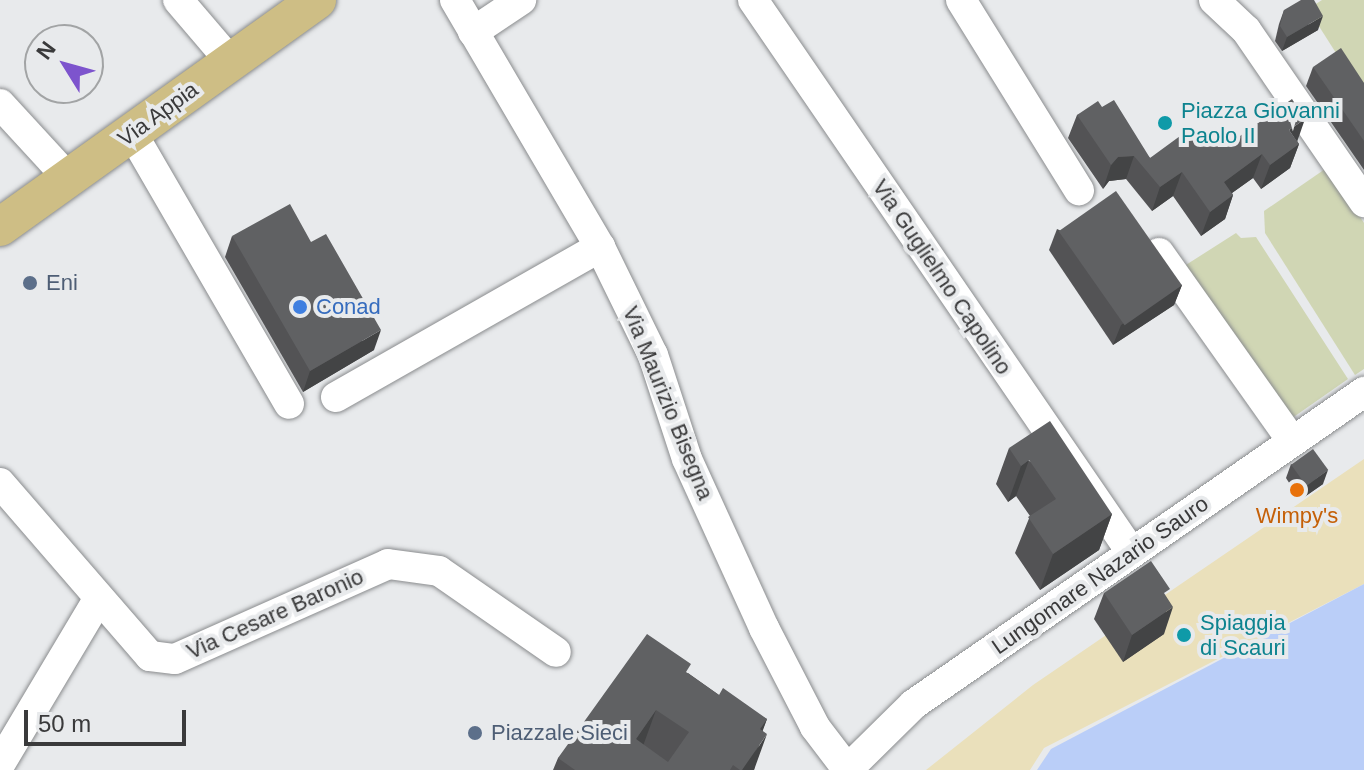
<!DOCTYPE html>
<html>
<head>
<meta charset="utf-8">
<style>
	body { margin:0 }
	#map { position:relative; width:1364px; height:770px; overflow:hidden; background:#e8eaec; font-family:Helvetica,sans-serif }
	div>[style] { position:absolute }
	.green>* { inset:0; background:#d0d6b4 }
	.sand>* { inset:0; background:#eae0bb }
	.water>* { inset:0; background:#bacef8 }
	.roads { filter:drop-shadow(0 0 2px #8a8c8e) drop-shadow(0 0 2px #8a8c8e) }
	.minor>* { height:30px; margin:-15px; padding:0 15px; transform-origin:15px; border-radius:15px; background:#fff }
	.major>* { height:38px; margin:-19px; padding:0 19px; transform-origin:19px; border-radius:19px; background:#cebe85 }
	.wall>* { inset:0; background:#535355 }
	.shaded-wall>* { inset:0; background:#434445 }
	.building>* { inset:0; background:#606163; transform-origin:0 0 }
	.dots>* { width:22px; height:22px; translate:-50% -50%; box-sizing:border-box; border:4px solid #e8eaec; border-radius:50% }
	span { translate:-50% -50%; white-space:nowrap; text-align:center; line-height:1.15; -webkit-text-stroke:8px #e8eaec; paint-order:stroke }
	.culture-label { font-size:22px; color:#0d838f }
	.left { translate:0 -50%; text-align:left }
	.street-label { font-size:22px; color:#3a3a3b }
	.service-label { font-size:22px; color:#4e5e75 }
	.shop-label { font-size:22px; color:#366cbe }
	.food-label { font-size:22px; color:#c56008 }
	.north { position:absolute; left:24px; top:24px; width:80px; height:80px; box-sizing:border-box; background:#e8eaec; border:2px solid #a2a4a5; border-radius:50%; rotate:307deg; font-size:22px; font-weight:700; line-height:32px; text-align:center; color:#3a3a3b }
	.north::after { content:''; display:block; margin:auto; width:28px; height:36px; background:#7d54cd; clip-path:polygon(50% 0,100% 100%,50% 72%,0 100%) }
	.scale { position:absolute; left:24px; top:710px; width:162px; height:36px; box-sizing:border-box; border:4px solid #3a3a3b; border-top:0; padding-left:10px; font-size:24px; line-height:28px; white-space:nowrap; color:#3a3a3b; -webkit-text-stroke:6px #e8eaec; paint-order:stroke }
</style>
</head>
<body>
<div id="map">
	<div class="green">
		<div style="clip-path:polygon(1322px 0,1364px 0,1364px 97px,1308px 9px)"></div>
		<div style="clip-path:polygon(1328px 167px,1364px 223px,1364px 369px,1355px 375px,1265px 233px,1264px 211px)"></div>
		<div style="clip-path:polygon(1236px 233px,1241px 238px,1256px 237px,1348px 379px,1285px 423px,1178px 270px)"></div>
	</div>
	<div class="sand">
		<div style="clip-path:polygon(1364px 459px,1364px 584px,1044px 748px,1030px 770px,926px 770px,1033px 685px)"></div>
	</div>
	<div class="water">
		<div style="clip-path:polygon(1364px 584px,1364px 770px,1037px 770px,1051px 749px)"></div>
	</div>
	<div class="roads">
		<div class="minor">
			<div style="left:178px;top:0;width:82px;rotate:49.5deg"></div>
			<div style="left:455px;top:0;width:286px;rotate:59.6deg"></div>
			<div style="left:600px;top:247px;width:120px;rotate:63.9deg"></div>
			<div style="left:653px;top:355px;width:109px;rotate:71.9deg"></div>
			<div style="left:687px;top:459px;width:186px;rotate:65.5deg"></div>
			<div style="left:764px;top:628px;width:111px;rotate:62.7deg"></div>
			<div style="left:815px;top:727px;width:53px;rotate:52.7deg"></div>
			<div style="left:753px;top:0;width:670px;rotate:55.58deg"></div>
			<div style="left:961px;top:0;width:224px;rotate:58.2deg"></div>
			<div style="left:1214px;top:0;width:44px;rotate:43.2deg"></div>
			<div style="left:1246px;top:30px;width:209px;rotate:55.5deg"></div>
			<div style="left:473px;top:32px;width:58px;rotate:-33.7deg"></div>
			<div style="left:0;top:104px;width:100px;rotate:47.4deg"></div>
			<div style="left:132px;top:133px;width:313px;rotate:59.9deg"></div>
			<div style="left:1159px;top:253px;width:230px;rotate:54.7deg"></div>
			<div style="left:336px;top:397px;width:304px;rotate:-29.6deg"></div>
			<div style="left:0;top:483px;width:229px;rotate:49.1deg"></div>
			<div style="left:150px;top:656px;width:25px;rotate:7deg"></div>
			<div style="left:175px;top:659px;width:233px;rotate:-24deg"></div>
			<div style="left:388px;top:564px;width:51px;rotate:7.8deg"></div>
			<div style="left:439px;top:571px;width:142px;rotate:34.7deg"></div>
			<div style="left:0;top:764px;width:193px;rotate:-59.2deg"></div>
			<div style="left:847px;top:770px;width:94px;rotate:-44.6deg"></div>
			<div style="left:914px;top:704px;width:548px;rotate:-34.73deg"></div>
		</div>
		<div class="major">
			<div style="left:0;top:227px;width:390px;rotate:-35.6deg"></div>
		</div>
	</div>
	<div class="wall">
		<div style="clip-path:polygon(1284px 10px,1318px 30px,1282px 51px,1275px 41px,1279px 24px)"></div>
		<div style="clip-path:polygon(1313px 67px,1364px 83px,1364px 170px,1306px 86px)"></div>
		<div style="clip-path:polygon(1102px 107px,1150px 158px,1204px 146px,1297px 141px,1299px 144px,1290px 168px,1261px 189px,1253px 178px,1232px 193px,1233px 195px,1225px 219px,1201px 236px,1173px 196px,1152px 211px,1126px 179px,1109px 181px,1103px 189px,1068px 138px,1077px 115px)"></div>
		<div style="clip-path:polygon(1057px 229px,1182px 285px,1174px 305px,1113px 345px,1049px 250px)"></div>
		<div style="clip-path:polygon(232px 236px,374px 350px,303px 392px,225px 257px)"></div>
		<div style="clip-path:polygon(1009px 448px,1112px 514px,1099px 550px,1040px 590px,1015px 553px,1030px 516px,1016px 496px,1008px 502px,996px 484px)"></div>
		<div style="clip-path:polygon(1291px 464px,1323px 484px,1300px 500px,1286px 478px)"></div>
		<div style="clip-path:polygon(1104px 593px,1167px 598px,1164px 634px,1123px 662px,1094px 619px)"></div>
		<div style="clip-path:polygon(688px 673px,719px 695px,767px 719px,762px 731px,754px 770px,553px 770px,558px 758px)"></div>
	</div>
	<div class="shaded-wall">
		<div style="clip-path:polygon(1323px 16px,1318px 30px,1282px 51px,1287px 37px)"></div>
		<div style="clip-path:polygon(1305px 119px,1297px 142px,1289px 130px)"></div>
		<div style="clip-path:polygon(1299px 144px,1290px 168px,1261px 189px,1270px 165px)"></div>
		<div style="clip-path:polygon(1262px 154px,1253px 178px,1215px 205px,1224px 182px)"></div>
		<div style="clip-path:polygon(1134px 156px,1126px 179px,1109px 181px,1103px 189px,1111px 165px,1118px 157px)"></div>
		<div style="clip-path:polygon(1182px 172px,1173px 196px,1152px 211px,1160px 187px)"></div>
		<div style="clip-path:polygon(1233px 195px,1225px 219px,1201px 236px,1210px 212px)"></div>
		<div style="clip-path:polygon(1182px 285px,1174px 305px,1113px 345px,1121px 325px)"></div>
		<div style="clip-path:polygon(381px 330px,374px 350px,303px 392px,310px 371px)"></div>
		<div style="clip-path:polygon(1029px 460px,1016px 496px,1008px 502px,1021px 466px)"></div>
		<div style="clip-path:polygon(1328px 470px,1323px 484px,1300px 500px,1305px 486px)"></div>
		<div style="clip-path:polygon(1112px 514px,1099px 550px,1040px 590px,1053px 554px)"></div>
		<div style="clip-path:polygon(1173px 607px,1164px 634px,1123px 662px,1132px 635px)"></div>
		<div style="clip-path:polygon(656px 710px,643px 746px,636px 739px)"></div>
		<div style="clip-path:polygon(767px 719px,755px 752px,767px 734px,754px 770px,742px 770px,760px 729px)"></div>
	</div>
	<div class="building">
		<div style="clip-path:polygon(1301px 0,1314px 0,1323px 16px,1287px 37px,1280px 26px,1284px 10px)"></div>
		<div style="clip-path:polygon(1341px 48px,1364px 83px,1364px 141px,1313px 67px)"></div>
		<div style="clip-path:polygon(1292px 99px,1305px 119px,1289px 130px,1299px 144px,1270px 165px,1262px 154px,1224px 182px,1233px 195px,1210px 212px,1182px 172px,1160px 187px,1134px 156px,1118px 157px,1111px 165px,1077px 115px,1098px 101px,1102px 107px,1114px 100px,1150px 158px,1191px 128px,1204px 146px,1219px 136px,1226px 146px)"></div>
		<div style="left:1116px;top:191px;width:115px;height:70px;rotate:55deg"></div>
		<div style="clip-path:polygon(290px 204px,311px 242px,326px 234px,381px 330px,310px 371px,232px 236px)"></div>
		<div style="clip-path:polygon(1050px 421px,1112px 514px,1053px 554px,1028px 517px,1056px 499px,1029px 460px,1021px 466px,1009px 448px)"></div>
		<div style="left:1313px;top:449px;width:26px;height:27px;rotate:54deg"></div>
		<div style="clip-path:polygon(1151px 561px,1170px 589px,1164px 593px,1173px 607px,1132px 635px,1104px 593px)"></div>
		<div style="clip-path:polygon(evenodd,647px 634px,691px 664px,686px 672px,719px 695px,723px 688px,767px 719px,760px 729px,767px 734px,742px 770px,740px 770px,733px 765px,730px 770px,575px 770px,558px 758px,647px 634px,656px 710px,689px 732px,668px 762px,636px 739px,656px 710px)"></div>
	</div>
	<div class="dots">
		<div style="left:1165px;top:123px;background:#0f9aa8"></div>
		<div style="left:30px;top:283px;background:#5c6f8a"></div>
		<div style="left:300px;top:307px;background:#3f7fe0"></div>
		<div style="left:1297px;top:490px;background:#e8710a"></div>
		<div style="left:1184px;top:635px;background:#0f9aa8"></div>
		<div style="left:475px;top:733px;background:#5c6f8a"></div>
	</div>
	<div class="culture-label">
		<span class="left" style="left:1181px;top:123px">Piazza Giovanni<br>Paolo II</span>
		<span class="left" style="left:1200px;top:635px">Spiaggia<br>di Scauri</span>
	</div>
	<div class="street-label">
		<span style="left:158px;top:114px;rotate:-36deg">Via Appia</span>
		<span style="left:942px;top:277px;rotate:56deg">Via Guglielmo Capolino</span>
		<span style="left:668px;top:403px;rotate:68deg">Via Maurizio Bisegna</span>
		<span style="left:1100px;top:575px;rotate:-35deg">Lungomare Nazario Sauro</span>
		<span style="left:275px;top:614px;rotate:-24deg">Via Cesare Baronio</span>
	</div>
	<div class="service-label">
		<span class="left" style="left:46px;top:283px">Eni</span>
		<span class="left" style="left:491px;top:733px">Piazzale Sieci</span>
	</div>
	<div class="shop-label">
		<span class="left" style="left:316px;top:307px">Conad</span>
	</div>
	<div class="food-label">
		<span style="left:1297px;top:516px">Wimpy's</span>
	</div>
	<div class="north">N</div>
	<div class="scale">50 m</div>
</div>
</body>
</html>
